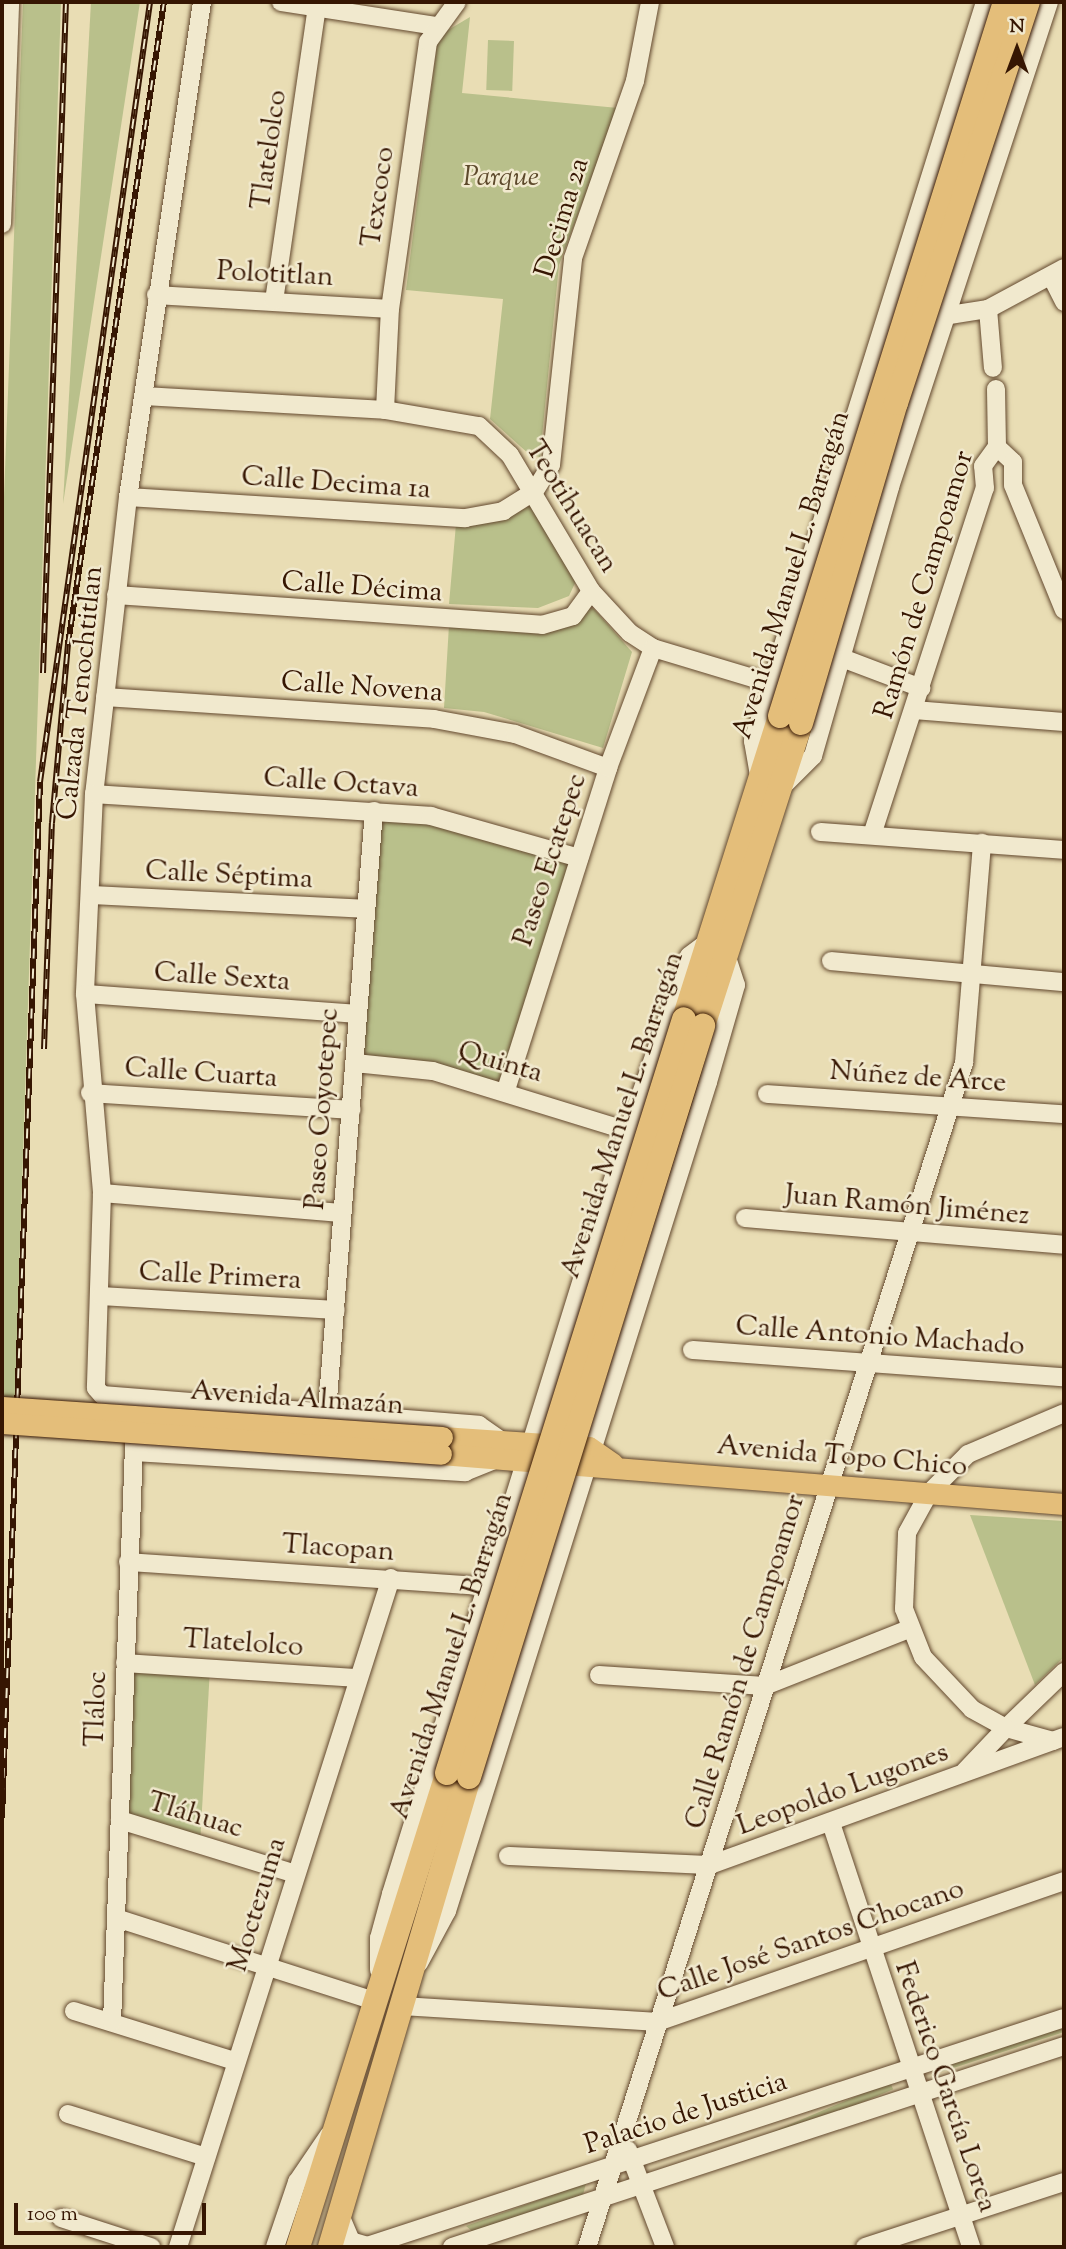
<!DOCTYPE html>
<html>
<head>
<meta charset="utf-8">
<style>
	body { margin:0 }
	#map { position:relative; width:1066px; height:2249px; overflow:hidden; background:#e9ddb4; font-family:"Sorts Mill Goudy",serif }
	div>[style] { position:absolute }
	.green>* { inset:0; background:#b9c08b; transform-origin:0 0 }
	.roads { filter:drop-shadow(0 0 2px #63482e) drop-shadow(0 0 2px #63482e) }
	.minor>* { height:18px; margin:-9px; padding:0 9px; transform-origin:9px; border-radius:9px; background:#f1e9ce }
	.major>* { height:21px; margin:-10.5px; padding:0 10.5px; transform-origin:10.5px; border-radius:10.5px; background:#e4be7a }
	.highway>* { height:24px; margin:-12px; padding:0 12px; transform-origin:12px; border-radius:12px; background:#e4be7a }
	.rail>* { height:6px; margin-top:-3px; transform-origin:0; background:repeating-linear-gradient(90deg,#f1e9ce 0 10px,#361602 0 20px); box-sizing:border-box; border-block:2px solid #361602 }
	.bridges { filter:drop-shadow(0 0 2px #361602) drop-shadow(0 0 2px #361602) }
	.major-bridge>* { height:21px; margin:-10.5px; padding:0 10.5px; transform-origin:10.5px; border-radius:10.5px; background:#e4be7a }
	.highway-bridge>* { height:24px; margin:-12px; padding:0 12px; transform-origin:12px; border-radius:12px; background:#e4be7a }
	span { translate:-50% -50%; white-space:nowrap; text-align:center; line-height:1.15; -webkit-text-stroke:5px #f1e9ce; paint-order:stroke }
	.street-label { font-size:28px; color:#361602 }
	.park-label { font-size:28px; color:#5d492b; font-style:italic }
	.frame { position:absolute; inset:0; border:4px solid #361602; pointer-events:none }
	.north { position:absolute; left:982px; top:14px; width:70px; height:70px; -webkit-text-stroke:5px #f1e9ce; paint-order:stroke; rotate:0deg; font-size:19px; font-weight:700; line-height:28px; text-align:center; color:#361602 }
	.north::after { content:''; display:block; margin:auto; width:24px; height:32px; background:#361602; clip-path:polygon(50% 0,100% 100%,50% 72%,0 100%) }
	.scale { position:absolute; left:14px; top:2203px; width:192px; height:32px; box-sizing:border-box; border:4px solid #361602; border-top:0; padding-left:9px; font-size:21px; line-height:24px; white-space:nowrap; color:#361602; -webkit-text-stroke:5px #f1e9ce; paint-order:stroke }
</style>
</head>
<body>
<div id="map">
	<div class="green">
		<div style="clip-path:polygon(23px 2px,61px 2px,15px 1398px,2px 1398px,2px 549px)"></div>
		<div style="clip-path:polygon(91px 2px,140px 2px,63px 504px)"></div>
		<div style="clip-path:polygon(470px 17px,462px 93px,618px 108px,559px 265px,540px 457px,530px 455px,490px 419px,503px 299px,406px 290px,438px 36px)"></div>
		<div style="left:488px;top:40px;width:26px;height:50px;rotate:2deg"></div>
		<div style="clip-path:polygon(532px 504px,576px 581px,569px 596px,538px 608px,449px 604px,456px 524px,506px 519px)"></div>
		<div style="clip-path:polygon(582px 605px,594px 609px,632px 652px,603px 748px,484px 712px,444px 708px,449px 625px,540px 630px)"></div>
		<div style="clip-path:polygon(374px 811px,579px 858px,506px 1090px,355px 1063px)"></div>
		<div style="clip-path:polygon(970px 1515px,1064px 1521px,1064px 1657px,1035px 1685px)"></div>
		<div style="clip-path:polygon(125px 1663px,210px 1668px,200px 1845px,120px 1820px)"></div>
		<div style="clip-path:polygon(1064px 2023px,1064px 2032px,938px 2073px,936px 2066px)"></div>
		<div style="left:890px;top:2082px;width:8px;height:241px;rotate:67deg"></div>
		<div style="clip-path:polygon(586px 2183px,583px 2195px,473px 2232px,466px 2226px)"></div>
	</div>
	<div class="roads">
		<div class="minor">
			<div style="left:202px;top:2px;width:501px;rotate:98.5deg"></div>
			<div style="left:128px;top:497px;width:299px;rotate:96.5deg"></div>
			<div style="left:94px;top:794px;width:200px;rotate:92.6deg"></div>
			<div style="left:85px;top:994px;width:200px;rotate:85.1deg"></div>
			<div style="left:102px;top:1193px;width:195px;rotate:91.8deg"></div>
			<div style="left:96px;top:1388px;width:9px;rotate:49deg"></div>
			<div style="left:102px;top:1395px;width:378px;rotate:4.5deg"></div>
			<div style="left:479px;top:1425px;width:28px;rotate:35deg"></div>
			<div style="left:281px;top:2px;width:157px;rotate:8.8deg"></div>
			<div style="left:2px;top:224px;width:222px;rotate:-87.9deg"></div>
			<div style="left:1051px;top:276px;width:29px;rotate:63deg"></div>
			<div style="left:156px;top:295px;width:234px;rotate:3.4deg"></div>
			<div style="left:274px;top:301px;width:296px;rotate:-81.7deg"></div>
			<div style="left:988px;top:309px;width:59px;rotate:85.2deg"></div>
			<div style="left:937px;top:317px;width:52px;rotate:-8.9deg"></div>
			<div style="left:988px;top:309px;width:86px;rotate:-28.3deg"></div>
			<div style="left:144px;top:396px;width:241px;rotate:3.3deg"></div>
			<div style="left:385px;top:410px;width:95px;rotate:9.7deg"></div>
			<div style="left:479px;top:426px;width:42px;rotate:43.1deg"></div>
			<div style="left:510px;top:455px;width:158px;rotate:59.2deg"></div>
			<div style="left:591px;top:591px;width:57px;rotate:47.1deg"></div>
			<div style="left:630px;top:633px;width:27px;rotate:33deg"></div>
			<div style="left:653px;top:648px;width:122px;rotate:16.7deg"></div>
			<div style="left:385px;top:410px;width:101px;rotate:-87.2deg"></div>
			<div style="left:390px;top:309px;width:270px;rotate:-81.9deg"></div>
			<div style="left:428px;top:42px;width:49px;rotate:-54.1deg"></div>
			<div style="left:997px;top:447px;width:22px;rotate:43deg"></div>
			<div style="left:1013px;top:462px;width:23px;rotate:90deg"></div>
			<div style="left:1013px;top:485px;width:135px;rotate:67.8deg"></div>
			<div style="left:128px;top:497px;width:338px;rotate:3.6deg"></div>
			<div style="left:465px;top:518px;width:39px;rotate:-10deg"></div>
			<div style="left:503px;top:511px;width:36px;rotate:-32deg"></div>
			<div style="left:534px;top:492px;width:32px;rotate:-58deg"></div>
			<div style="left:551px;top:465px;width:208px;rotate:-83.9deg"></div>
			<div style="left:573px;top:258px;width:188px;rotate:-70.7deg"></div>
			<div style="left:635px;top:81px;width:80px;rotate:-79.2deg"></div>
			<div style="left:116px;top:595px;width:427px;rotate:4deg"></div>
			<div style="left:542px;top:625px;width:32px;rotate:-16deg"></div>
			<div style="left:573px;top:616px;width:31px;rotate:-54deg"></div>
			<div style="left:842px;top:658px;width:85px;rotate:20.8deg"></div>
			<div style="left:105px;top:697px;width:330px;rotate:3.8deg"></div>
			<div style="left:434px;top:719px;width:82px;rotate:10.5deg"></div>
			<div style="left:515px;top:734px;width:99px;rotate:20.1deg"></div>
			<div style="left:914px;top:710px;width:150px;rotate:4.6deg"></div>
			<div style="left:760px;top:781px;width:41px;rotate:-99.9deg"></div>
			<div style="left:753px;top:741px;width:775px;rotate:-72.57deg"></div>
			<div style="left:782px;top:787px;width:44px;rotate:-45deg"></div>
			<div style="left:813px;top:756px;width:280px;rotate:-74deg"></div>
			<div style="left:890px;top:487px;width:510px;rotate:-71.85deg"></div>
			<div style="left:94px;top:794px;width:338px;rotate:3.7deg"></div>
			<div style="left:431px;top:816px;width:154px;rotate:15.8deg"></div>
			<div style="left:820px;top:832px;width:245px;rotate:4.2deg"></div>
			<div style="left:872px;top:835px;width:365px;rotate:-72deg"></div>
			<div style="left:985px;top:488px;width:22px;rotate:-95deg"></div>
			<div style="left:983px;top:466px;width:24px;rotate:-54deg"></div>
			<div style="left:997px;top:447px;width:58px;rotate:-91deg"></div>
			<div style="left:91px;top:895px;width:274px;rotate:2.9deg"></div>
			<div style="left:831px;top:961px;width:234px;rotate:5.2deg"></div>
			<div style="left:85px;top:994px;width:272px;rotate:4.2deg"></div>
			<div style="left:355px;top:1063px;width:78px;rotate:5.9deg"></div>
			<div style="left:433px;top:1071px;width:204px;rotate:17.1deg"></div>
			<div style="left:506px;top:1090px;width:338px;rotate:-72.4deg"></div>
			<div style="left:608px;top:768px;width:128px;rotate:-69.4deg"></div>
			<div style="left:90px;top:1093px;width:262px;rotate:3.7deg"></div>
			<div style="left:767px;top:1094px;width:298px;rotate:3.9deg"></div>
			<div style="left:102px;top:1193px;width:240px;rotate:4.8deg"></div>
			<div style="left:745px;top:1218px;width:320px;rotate:4.8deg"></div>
			<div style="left:101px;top:1296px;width:235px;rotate:3.4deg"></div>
			<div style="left:692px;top:1350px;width:373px;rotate:4.2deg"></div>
			<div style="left:327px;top:1412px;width:603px;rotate:-85.53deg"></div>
			<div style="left:134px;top:1452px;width:332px;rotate:3.5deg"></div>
			<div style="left:465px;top:1472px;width:38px;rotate:-22deg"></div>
			<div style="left:128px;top:1562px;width:368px;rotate:3.9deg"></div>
			<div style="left:125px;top:1663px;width:233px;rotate:3.7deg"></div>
			<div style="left:599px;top:1675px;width:166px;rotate:3.8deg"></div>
			<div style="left:765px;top:1686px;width:155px;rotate:-21.6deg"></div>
			<div style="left:1053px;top:1741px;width:49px;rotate:-164.5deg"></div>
			<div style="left:1006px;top:1728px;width:81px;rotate:-44deg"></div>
			<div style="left:965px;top:1771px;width:59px;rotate:-46.4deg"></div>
			<div style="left:1006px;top:1728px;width:39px;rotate:-151deg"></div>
			<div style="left:972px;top:1709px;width:71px;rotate:-133.3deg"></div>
			<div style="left:923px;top:1657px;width:52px;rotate:-111.6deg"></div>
			<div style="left:904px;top:1609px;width:76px;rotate:-87.7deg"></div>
			<div style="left:907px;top:1533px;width:46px;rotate:-61.2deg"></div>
			<div style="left:929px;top:1493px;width:55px;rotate:-45deg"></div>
			<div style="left:968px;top:1454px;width:104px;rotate:-23.1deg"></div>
			<div style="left:120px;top:1820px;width:183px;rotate:17.1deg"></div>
			<div style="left:831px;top:1823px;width:447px;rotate:71.7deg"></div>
			<div style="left:508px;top:1856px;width:202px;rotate:2.6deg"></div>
			<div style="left:710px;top:1865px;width:376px;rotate:-19.9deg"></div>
			<div style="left:116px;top:1918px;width:269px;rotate:17.8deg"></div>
			<div style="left:419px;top:1963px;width:59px;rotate:-61.7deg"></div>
			<div style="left:447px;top:1911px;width:869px;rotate:-72.52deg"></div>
			<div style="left:708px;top:1082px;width:101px;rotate:-73.9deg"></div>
			<div style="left:736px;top:985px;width:29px;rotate:-108deg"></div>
			<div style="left:379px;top:1970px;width:32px;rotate:-90deg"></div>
			<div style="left:379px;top:1938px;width:46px;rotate:-74.7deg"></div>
			<div style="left:391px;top:1894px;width:799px;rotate:-72.74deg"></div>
			<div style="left:628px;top:1131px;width:185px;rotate:-70.8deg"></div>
			<div style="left:689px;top:956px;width:26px;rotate:-37deg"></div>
			<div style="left:403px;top:2006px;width:255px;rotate:3.6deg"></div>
			<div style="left:657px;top:2022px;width:431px;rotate:-19.1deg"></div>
			<div style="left:74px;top:2011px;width:169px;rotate:17.3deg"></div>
			<div style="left:112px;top:2022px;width:602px;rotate:-87.81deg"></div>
			<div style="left:68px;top:2114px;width:145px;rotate:17.3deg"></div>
			<div style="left:628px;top:2150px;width:104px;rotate:69.1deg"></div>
			<div style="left:340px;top:2215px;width:28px;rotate:67deg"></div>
			<div style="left:351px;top:2241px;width:17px;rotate:17deg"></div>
			<div style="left:367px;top:2246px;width:733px;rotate:-18.11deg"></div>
			<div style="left:61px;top:2218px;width:95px;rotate:17.9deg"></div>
			<div style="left:178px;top:2247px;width:702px;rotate:-72.34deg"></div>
			<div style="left:275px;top:2247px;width:69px;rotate:-71.3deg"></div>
			<div style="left:297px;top:2182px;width:57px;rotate:-55.8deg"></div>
			<div style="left:452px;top:2247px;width:644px;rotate:-18.18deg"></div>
			<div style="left:587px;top:2247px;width:1243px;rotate:-72.34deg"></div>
			<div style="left:964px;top:1063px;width:221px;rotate:-85.3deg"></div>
			<div style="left:865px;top:2247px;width:209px;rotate:-18.1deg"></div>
		</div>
		<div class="major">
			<div style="left:442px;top:1437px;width:147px;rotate:3.9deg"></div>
			<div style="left:589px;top:1447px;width:29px;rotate:35deg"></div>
			<div style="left:441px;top:1454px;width:625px;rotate:4.59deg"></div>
		</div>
		<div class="highway">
			<div style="left:684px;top:1019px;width:318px;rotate:-72.4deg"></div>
			<div style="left:703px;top:1026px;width:318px;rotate:-72.1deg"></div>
			<div style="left:298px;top:2247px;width:497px;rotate:-72.5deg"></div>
			<div style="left:330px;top:2247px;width:490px;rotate:-73.5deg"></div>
		</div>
	</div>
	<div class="rail">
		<div style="left:43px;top:673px;width:671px;rotate:-88.04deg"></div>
		<div style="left:44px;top:1049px;width:226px;rotate:-88deg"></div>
		<div style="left:52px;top:823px;width:180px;rotate:-84.9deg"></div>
		<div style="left:68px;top:644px;width:649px;rotate:-81.5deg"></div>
		<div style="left:2px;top:1818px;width:1037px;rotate:-87.9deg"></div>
		<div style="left:40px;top:782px;width:788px;rotate:-81.97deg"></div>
	</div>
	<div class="bridges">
		<div class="major-bridge">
			<div style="left:2px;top:1407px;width:441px;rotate:3.9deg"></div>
			<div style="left:2px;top:1423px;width:440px;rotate:4deg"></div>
		</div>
		<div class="highway-bridge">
			<div style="left:780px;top:716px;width:749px;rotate:-72.51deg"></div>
			<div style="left:801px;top:723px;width:334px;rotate:-73.5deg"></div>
			<div style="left:896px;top:403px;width:422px;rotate:-71.8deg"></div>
			<div style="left:447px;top:1773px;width:790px;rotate:-72.55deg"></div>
			<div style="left:469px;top:1777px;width:787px;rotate:-72.69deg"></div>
		</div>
	</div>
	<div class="street-label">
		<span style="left:270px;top:150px;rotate:-82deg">Tlatelolco</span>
		<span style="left:379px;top:197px;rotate:-82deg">Texcoco</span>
		<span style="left:563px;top:218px;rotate:-73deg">Decima 2a</span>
		<span style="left:275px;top:275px;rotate:3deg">Polotitlan</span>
		<span style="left:336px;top:484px;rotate:4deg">Calle Decima 1a</span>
		<span style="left:571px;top:507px;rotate:58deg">Teotihuacan</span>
		<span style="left:792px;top:575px;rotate:-73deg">Avenida Manuel L. Barragán</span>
		<span style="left:925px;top:585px;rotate:-73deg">Ramón de Campoamor</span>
		<span style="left:362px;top:588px;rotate:4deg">Calle Décima</span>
		<span style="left:362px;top:688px;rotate:4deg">Calle Novena</span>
		<span style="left:81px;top:693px;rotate:-84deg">Calzada Tenochtitlan</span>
		<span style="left:341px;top:784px;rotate:4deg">Calle Octava</span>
		<span style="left:551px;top:860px;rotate:-72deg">Paseo Ecatepec</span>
		<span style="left:229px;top:876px;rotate:3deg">Calle Séptima</span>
		<span style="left:222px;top:978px;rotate:4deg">Calle Sexta</span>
		<span style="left:500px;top:1063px;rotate:16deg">Quinta</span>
		<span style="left:201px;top:1074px;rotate:4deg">Calle Cuarta</span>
		<span style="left:918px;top:1078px;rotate:4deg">Núñez de Arce</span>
		<span style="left:323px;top:1109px;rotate:-86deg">Paseo Coyotepec</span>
		<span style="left:623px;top:1115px;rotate:-72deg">Avenida Manuel L. Barragán</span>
		<span style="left:907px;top:1206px;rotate:5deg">Juan Ramón Jiménez</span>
		<span style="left:220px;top:1277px;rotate:3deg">Calle Primera</span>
		<span style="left:880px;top:1337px;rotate:4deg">Calle Antonio Machado</span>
		<span style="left:297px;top:1399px;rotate:4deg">Avenida Almazán</span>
		<span style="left:842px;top:1457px;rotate:5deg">Avenida Topo Chico</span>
		<span style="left:338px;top:1549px;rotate:4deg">Tlacopan</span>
		<span style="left:243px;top:1644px;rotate:4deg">Tlatelolco</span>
		<span style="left:452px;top:1656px;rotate:-72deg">Avenida Manuel L. Barragán</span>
		<span style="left:746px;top:1662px;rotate:-73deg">Calle Ramón de Campoamor</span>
		<span style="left:97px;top:1709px;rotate:-88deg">Tláloc</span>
		<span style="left:843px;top:1790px;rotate:-20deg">Leopoldo Lugones</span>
		<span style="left:195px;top:1816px;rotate:17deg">Tláhuac</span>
		<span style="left:258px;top:1905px;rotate:-73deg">Moctezuma</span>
		<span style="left:811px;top:1941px;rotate:-19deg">Calle José Santos Chocano</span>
		<span style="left:945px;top:2087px;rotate:71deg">Federico García Lorca</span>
		<span style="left:686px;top:2114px;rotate:-18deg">Palacio de Justicia</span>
	</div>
	<div class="park-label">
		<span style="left:501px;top:178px">Parque</span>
	</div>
	<div class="frame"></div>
	<div class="north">N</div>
	<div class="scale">100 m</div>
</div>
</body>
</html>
